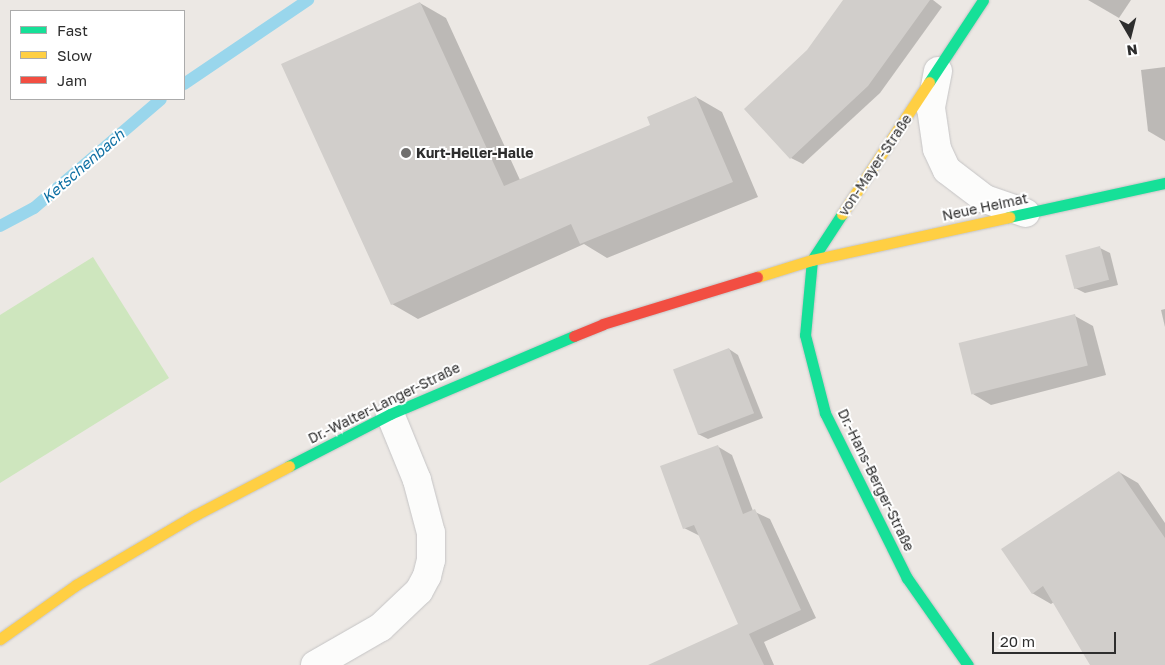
<!DOCTYPE html>
<html>
<head>
<meta charset="utf-8">
<style>
	body { margin:0 }
	#map { position:relative; width:1165px; height:665px; overflow:hidden; background:#ece8e4; font-family:"Golos Text",sans-serif }
	div>[style] { position:absolute }
	.green>* { inset:0; background:#cee6be }
	.shadow>* { inset:0; background:#0003 }
	.stream>* { height:12px; margin:-6px; padding:0 6px; transform-origin:6px; border-radius:6px; background:#99d6ec }
	.building>* { inset:0; background:#d1cecb; transform-origin:0 0 }
	.roads { filter:drop-shadow(0 0 1px #c5c4c5) drop-shadow(0 0 1px #c5c4c5) }
	.street>* { height:28px; margin:-14px; padding:0 14px; transform-origin:14px; border-radius:14px; background:#fcfcfb }
	.fast>* { height:11px; margin:-5.5px; padding:0 5.5px; transform-origin:5.5px; border-radius:5.5px; background:#16e098 }
	.slow>* { height:11px; margin:-5.5px; padding:0 5.5px; transform-origin:5.5px; border-radius:5.5px; background:#ffcf43 }
	.jam>* { height:11px; margin:-5.5px; padding:0 5.5px; transform-origin:5.5px; border-radius:5.5px; background:#f24e42 }
	.dots>* { width:14px; height:14px; translate:-50% -50%; box-sizing:border-box; border:2px solid #fff; border-radius:50% }
	span { translate:-50% -50%; white-space:nowrap; text-align:center; line-height:1.15; -webkit-text-stroke:4px #fff; paint-order:stroke }
	.poi-label { font-size:14px; color:#2e2e2e; font-weight:700 }
	.left { translate:0 -50%; text-align:left }
	.street-label { font-size:14px; color:#2e2e2e }
	.water-label { font-size:15px; color:#0d6fa3; font-style:italic }
	.legend { position:absolute; left:10px; top:10px; width:175px; height:90px; box-sizing:border-box; background:#fff; border:1px solid #ababab; margin:0; padding:6px 9px; list-style:none; font-size:15px; color:#2e2e2e }
	.legend li { display:flex; align-items:center; gap:10px; height:25px }
	.legend b { width:25px; border:1px solid #ababab }
	.north { position:absolute; left:1105px; top:10px; width:50px; height:50px; -webkit-text-stroke:4px #fff; paint-order:stroke; rotate:172deg; font-size:14px; font-weight:700; line-height:20px; text-align:center; color:#2e2e2e }
	.north::after { content:''; display:block; margin:auto; width:18px; height:22px; background:#2e2e2e; clip-path:polygon(50% 0,100% 100%,50% 72%,0 100%) }
	.scale { position:absolute; left:992px; top:632px; width:124px; height:22px; box-sizing:border-box; border:2px solid #2e2e2e; border-top:0; padding-left:6px; font-size:15px; line-height:18px; white-space:nowrap; color:#2e2e2e; -webkit-text-stroke:4px #fff; paint-order:stroke }
</style>
</head>
<body>
<div id="map">
	<div class="green">
		<div style="clip-path:polygon(93px 257px,169px 378px,0 483px,0 315px)"></div>
	</div>
	<div class="shadow">
		<div style="clip-path:polygon(844px 0,933px 0,942px 7px,880px 93px,803px 164px,791px 158px,808px 50px)"></div>
		<div style="clip-path:polygon(1088px 0,1131px 0,1119px 18px)"></div>
		<div style="clip-path:polygon(420px 3px,446px 18px,520px 180px,652px 126px,696px 97px,722px 112px,758px 197px,607px 258px,584px 244px,418px 319px,392px 304px)"></div>
		<div style="clip-path:polygon(1165px 67px,1165px 141px,1148px 131px,1141px 70px)"></div>
		<div style="clip-path:polygon(1100px 248px,1110px 253px,1118px 285px,1085px 293px,1075px 288px)"></div>
		<div style="clip-path:polygon(1165px 309px,1165px 327px,1161px 310px)"></div>
		<div style="clip-path:polygon(1075px 316px,1093px 326px,1106px 375px,991px 405px,973px 394px)"></div>
		<div style="clip-path:polygon(729px 349px,738px 355px,763px 418px,708px 439px,698px 434px)"></div>
		<div style="clip-path:polygon(717px 446px,732px 455px,753px 511px,770px 519px,816px 618px,764px 642px,774px 665px,693px 665px,740px 625px,700px 536px,684px 528px)"></div>
		<div style="clip-path:polygon(1119px 472px,1138px 483px,1165px 523px,1165px 665px,1091px 665px,1054px 602px,1051px 604px,1032px 593px)"></div>
	</div>
	<div class="stream">
		<div style="left:184px;top:84px;width:150px;rotate:-34.1deg"></div>
		<div style="left:0;top:226px;width:38px;rotate:-28deg"></div>
		<div style="left:34px;top:208px;width:167px;rotate:-40.6deg"></div>
	</div>
	<div class="building">
		<div style="clip-path:polygon(843px 0,930px 0,868px 86px,790px 159px,744px 109px,807px 50px)"></div>
		<div style="clip-path:polygon(420px 2px,504px 186px,650px 125px,647px 117px,696px 96px,733px 182px,580px 244px,571px 224px,391px 305px,281px 64px)"></div>
		<div style="left:1100px;top:246px;width:35px;height:36px;rotate:75deg"></div>
		<div style="left:1075px;top:314px;width:53px;height:120px;rotate:76deg"></div>
		<div style="left:729px;top:348px;width:70px;height:60px;rotate:69deg"></div>
		<div style="clip-path:polygon(718px 445px,743px 514px,755px 509px,801px 610px,749px 634px,764px 665px,648px 665px,738px 624px,694px 525px,683px 529px,660px 466px)"></div>
		<div style="clip-path:polygon(1119px 471px,1165px 538px,1165px 665px,1090px 665px,1043px 586px,1032px 594px,1001px 549px)"></div>
	</div>
	<div class="roads">
		<div class="street">
			<div style="left:938px;top:71px;width:38px;rotate:101deg"></div>
			<div style="left:931px;top:108px;width:41px;rotate:81.7deg"></div>
			<div style="left:937px;top:149px;width:23px;rotate:65deg"></div>
			<div style="left:947px;top:170px;width:48px;rotate:37.3deg"></div>
			<div style="left:985px;top:199px;width:43px;rotate:18.9deg"></div>
			<div style="left:315px;top:665px;width:76px;rotate:-29.9deg"></div>
			<div style="left:381px;top:627px;width:52px;rotate:-43.5deg"></div>
			<div style="left:419px;top:591px;width:17px;rotate:-62deg"></div>
			<div style="left:427px;top:576px;width:16px;rotate:-76deg"></div>
			<div style="left:431px;top:560px;width:27px;rotate:-90deg"></div>
			<div style="left:431px;top:533px;width:55px;rotate:-104.8deg"></div>
			<div style="left:417px;top:480px;width:71px;rotate:-112.2deg"></div>
		</div>
		<div class="fast">
			<div style="left:929px;top:82px;width:98px;rotate:-56.6deg"></div>
			<div style="left:842px;top:214px;width:55px;rotate:123.1deg"></div>
			<div style="left:812px;top:260px;width:75px;rotate:95.3deg"></div>
			<div style="left:805px;top:335px;width:81px;rotate:75.6deg"></div>
			<div style="left:825px;top:413px;width:184px;rotate:63.6deg"></div>
			<div style="left:907px;top:578px;width:106px;rotate:55deg"></div>
			<div style="left:1009px;top:217px;width:160px;rotate:-12.3deg"></div>
			<div style="left:289px;top:466px;width:114px;rotate:-27.2deg"></div>
			<div style="left:390px;top:414px;width:200px;rotate:-23deg"></div>
		</div>
		<div class="slow">
			<div style="left:842px;top:214px;width:158px;rotate:-56.6deg"></div>
			<div style="left:757px;top:277px;width:58px;rotate:-17.2deg"></div>
			<div style="left:812px;top:260px;width:202px;rotate:-12.3deg"></div>
			<div style="left:0;top:639px;width:93px;rotate:-35.4deg"></div>
			<div style="left:76px;top:585px;width:138px;rotate:-30.5deg"></div>
			<div style="left:195px;top:515px;width:106px;rotate:-27.5deg"></div>
		</div>
		<div class="jam">
			<div style="left:574px;top:336px;width:31px;rotate:-22deg"></div>
			<div style="left:603px;top:324px;width:161px;rotate:-17deg"></div>
		</div>
	</div>
	<div class="dots">
		<div style="left:406px;top:153px;background:#706f6e"></div>
	</div>
	<div class="poi-label">
		<span class="left" style="left:416px;top:153px">Kurt-Heller-Halle</span>
	</div>
	<div class="street-label">
		<span style="left:875px;top:165px;rotate:-56deg">von-Mayer-Straße</span>
		<span style="left:985px;top:207px;rotate:-12deg">Neue Heimat</span>
		<span style="left:384px;top:403px;rotate:-26deg">Dr.-Walter-Langer-Straße</span>
		<span style="left:876px;top:480px;rotate:64deg">Dr.-Hans-Berger-Straße</span>
	</div>
	<div class="water-label">
		<span style="left:83px;top:166px;rotate:-41deg">Ketschenbach</span>
	</div>
	<ul class="legend">
	<li><b style="height:6px;background:#16e098"></b>Fast</li>
	<li><b style="height:6px;background:#ffcf43"></b>Slow</li>
	<li><b style="height:6px;background:#f24e42"></b>Jam</li>
	</ul>
	<div class="north">N</div>
	<div class="scale">20 m</div>
</div>
</body>
</html>
